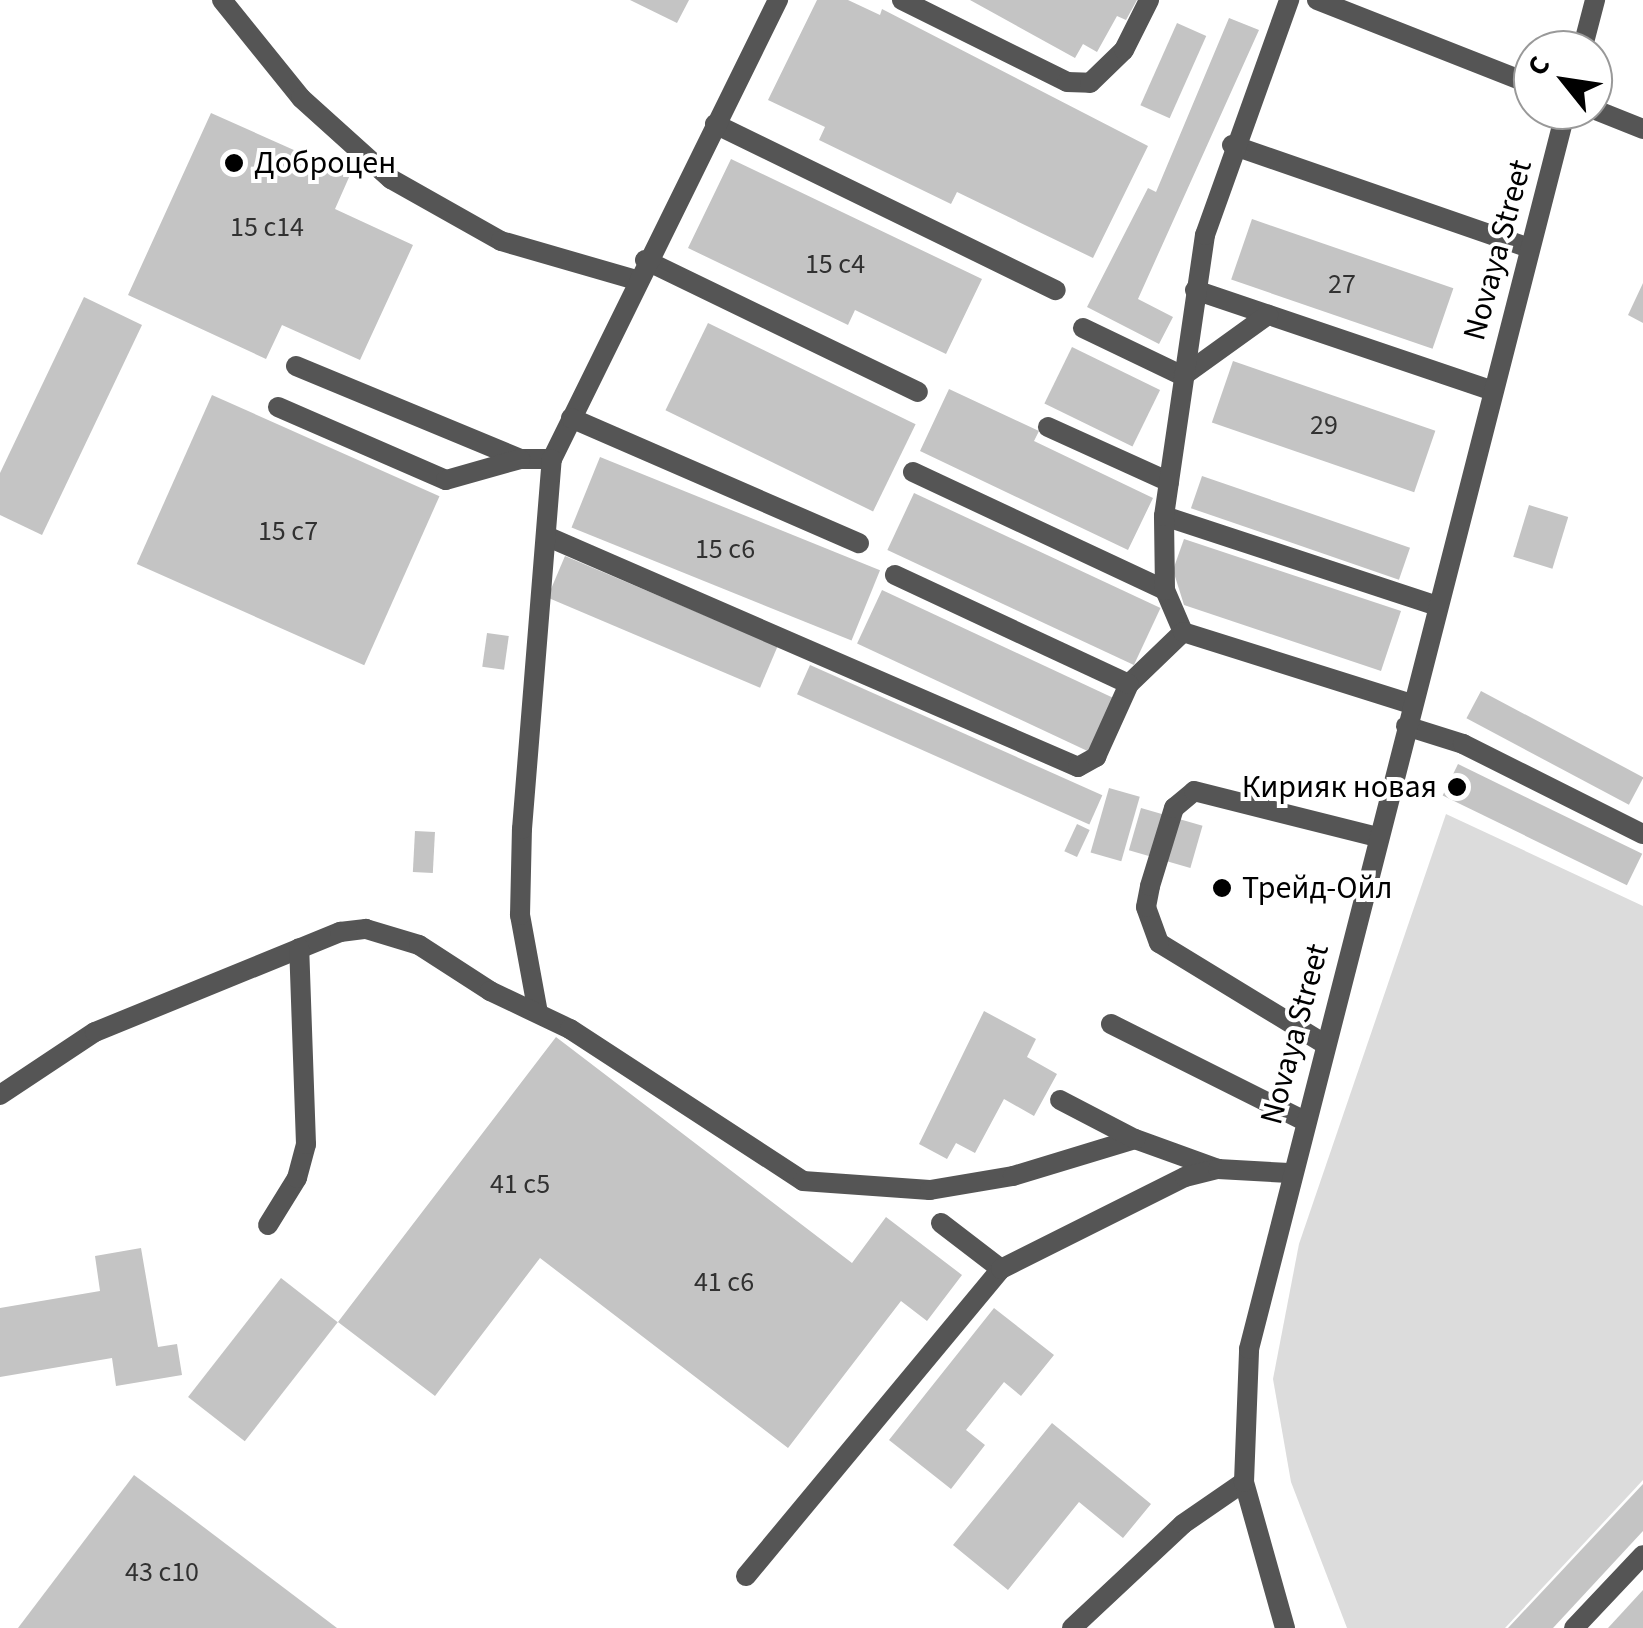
<!DOCTYPE html>
<html>
<head>
<meta charset="utf-8">
<style>
	body { margin:0 }
	#map { position:relative; width:1643px; height:1628px; overflow:hidden; background:#fff; font-family:"Source Sans 3",sans-serif }
	div>[style] { position:absolute }
	.green>* { inset:0; background:#dcdcdc }
	.building>* { inset:0; background:#c4c4c4; transform-origin:0 0 }
	.service>* { height:20px; margin:-10px; padding:0 10px; transform-origin:10px; border-radius:10px; background:#555 }
	.minor>* { height:20px; margin:-10px; padding:0 10px; transform-origin:10px; border-radius:10px; background:#555 }
	.tertiary>* { height:20px; margin:-10px; padding:0 10px; transform-origin:10px; border-radius:10px; background:#555 }
	.dots>* { width:28px; height:28px; translate:-50% -50%; box-sizing:border-box; border:5px solid #fff; border-radius:50% }
	span { translate:-50% -50%; white-space:nowrap; text-align:center; line-height:1.15; -webkit-text-stroke:8px #fff; paint-order:stroke }
	.number-label { font-size:28px; color:#313131 }
	.number-label span { -webkit-text-stroke-width:0 }
	.poi-label { font-size:32px; color:#000 }
	.left { translate:0 -50%; text-align:left }
	.right { translate:-100% -50%; text-align:right }
	.street-label { font-size:32px; color:#000 }
	.north { position:absolute; left:1513px; top:30px; width:100px; height:100px; box-sizing:border-box; background:#fff; border:2px solid #999; border-radius:50%; rotate:300deg; font-size:28px; font-weight:700; line-height:40px; text-align:center; color:#000 }
	.north::after { content:''; display:block; margin:auto; width:35px; height:45px; background:#000; clip-path:polygon(50% 0,100% 100%,50% 72%,0 100%) }
</style>
</head>
<body>
<div id="map">
	<div class="green">
		<div style="clip-path:polygon(1446px 814px,1643px 906px,1643px 1480px,1505px 1628px,1347px 1628px,1291px 1482px,1273px 1379px,1299px 1244px)"></div>
	</div>
	<div class="building">
		<div style="clip-path:polygon(630px 0,689px 0,677px 23px)"></div>
		<div style="clip-path:polygon(817px 0,848px 0,880px 15px,882px 9px,1148px 146px,1093px 258px,957px 192px,951px 204px,819px 140px,825px 127px,768px 100px)"></div>
		<div style="clip-path:polygon(970px 0,1137px 0,1126px 20px,1117px 16px,1097px 52px,1083px 44px,1075px 58px)"></div>
		<div style="clip-path:polygon(1229px 18px,1259px 30px,1138px 299px,1173px 317px,1159px 344px,1087px 307px,1148px 188px,1156px 192px)"></div>
		<div style="left:1177px;top:23px;width:32px;height:90px;rotate:24deg"></div>
		<div style="clip-path:polygon(211px 113px,350px 175px,335px 209px,413px 245px,360px 360px,282px 325px,266px 359px,128px 295px)"></div>
		<div style="clip-path:polygon(731px 159px,982px 279px,946px 354px,855px 310px,848px 325px,688px 248px)"></div>
		<div style="left:1252px;top:219px;width:213px;height:64px;rotate:19deg"></div>
		<div style="clip-path:polygon(1643px 283px,1643px 323px,1628px 315px)"></div>
		<div style="clip-path:polygon(84px 297px,142px 325px,42px 535px,0 515px,0 473px)"></div>
		<div style="left:708px;top:323px;width:231px;height:97px;rotate:26deg"></div>
		<div style="left:1072px;top:347px;width:98px;height:63px;rotate:26deg"></div>
		<div style="left:1233px;top:361px;width:214px;height:65px;rotate:19deg"></div>
		<div style="clip-path:polygon(949px 389px,1039px 431px,1034px 441px,1153px 498px,1128px 550px,920px 451px)"></div>
		<div style="left:212px;top:395px;width:249px;height:185px;rotate:24deg"></div>
		<div style="left:600px;top:457px;width:302px;height:76px;rotate:22deg"></div>
		<div style="left:1202px;top:476px;width:220px;height:34px;rotate:19deg"></div>
		<div style="left:914px;top:493px;width:272px;height:63px;rotate:25deg"></div>
		<div style="left:1529px;top:505px;width:41px;height:54px;rotate:17deg"></div>
		<div style="clip-path:polygon(1184px 539px,1401px 611px,1381px 671px,1184px 605px,1173px 570px)"></div>
		<div style="left:565px;top:556px;width:231px;height:45px;rotate:23deg"></div>
		<div style="left:882px;top:590px;width:256px;height:59px;rotate:25deg"></div>
		<div style="left:487px;top:633px;width:22px;height:34px;rotate:8deg"></div>
		<div style="left:810px;top:665px;width:320px;height:32px;rotate:24deg"></div>
		<div style="left:1481px;top:691px;width:184px;height:31px;rotate:28deg"></div>
		<div style="left:1458px;top:764px;width:205px;height:35px;rotate:26deg"></div>
		<div style="left:1109px;top:788px;width:32px;height:67px;rotate:16deg"></div>
		<div style="left:1141px;top:808px;width:64px;height:44px;rotate:16deg"></div>
		<div style="left:1077px;top:824px;width:14px;height:30px;rotate:25deg"></div>
		<div style="left:415px;top:831px;width:20px;height:41px;rotate:3deg"></div>
		<div style="clip-path:polygon(984px 1011px,1036px 1039px,1027px 1057px,1057px 1074px,1034px 1116px,1004px 1099px,975px 1153px,956px 1143px,947px 1159px,919px 1144px)"></div>
		<div style="clip-path:polygon(556px 1037px,852px 1263px,886px 1217px,962px 1275px,927px 1321px,901px 1301px,788px 1448px,540px 1258px,435px 1396px,338px 1322px)"></div>
		<div style="clip-path:polygon(141px 1248px,158px 1347px,177px 1344px,182px 1375px,116px 1386px,112px 1358px,0 1377px,0 1308px,100px 1291px,95px 1256px)"></div>
		<div style="left:281px;top:1278px;width:72px;height:151px;rotate:38deg"></div>
		<div style="clip-path:polygon(994px 1308px,1054px 1355px,1021px 1396px,1004px 1382px,966px 1430px,985px 1445px,951px 1489px,889px 1440px)"></div>
		<div style="clip-path:polygon(1052px 1423px,1151px 1504px,1123px 1538px,1079px 1502px,1008px 1590px,953px 1545px)"></div>
		<div style="clip-path:polygon(134px 1475px,189px 1516px,337px 1628px,18px 1628px)"></div>
		<div style="clip-path:polygon(1643px 1484px,1643px 1531px,1553px 1628px,1508px 1628px)"></div>
		<div style="clip-path:polygon(1643px 1590px,1643px 1628px,1608px 1628px)"></div>
	</div>
	<div class="service">
		<div style="left:222px;top:0;width:126px;rotate:51.1deg"></div>
		<div style="left:301px;top:98px;width:121px;rotate:42deg"></div>
		<div style="left:391px;top:179px;width:126px;rotate:29.4deg"></div>
		<div style="left:501px;top:241px;width:141px;rotate:16.1deg"></div>
		<div style="left:902px;top:0;width:184px;rotate:26.4deg"></div>
		<div style="left:1067px;top:82px;width:23px;rotate:2deg"></div>
		<div style="left:1090px;top:83px;width:47px;rotate:-44.1deg"></div>
		<div style="left:1124px;top:50px;width:56px;rotate:-63.4deg"></div>
		<div style="left:1317px;top:0;width:232px;rotate:21.5deg"></div>
		<div style="left:715px;top:124px;width:379px;rotate:26deg"></div>
		<div style="left:1232px;top:145px;width:315px;rotate:19.1deg"></div>
		<div style="left:645px;top:260px;width:303px;rotate:25.8deg"></div>
		<div style="left:1195px;top:290px;width:315px;rotate:18.7deg"></div>
		<div style="left:1083px;top:328px;width:111px;rotate:25.6deg"></div>
		<div style="left:1183px;top:376px;width:105px;rotate:-35.7deg"></div>
		<div style="left:296px;top:366px;width:243px;rotate:22.5deg"></div>
		<div style="left:520px;top:459px;width:32px"></div>
		<div style="left:552px;top:459px;width:512px;rotate:-63.79deg"></div>
		<div style="left:278px;top:407px;width:183px;rotate:23.5deg"></div>
		<div style="left:446px;top:480px;width:77px;rotate:-15.8deg"></div>
		<div style="left:571px;top:418px;width:314px;rotate:23.5deg"></div>
		<div style="left:1048px;top:427px;width:133px;rotate:24.4deg"></div>
		<div style="left:913px;top:472px;width:278px;rotate:25.1deg"></div>
		<div style="left:1165px;top:590px;width:46px;rotate:66.8deg"></div>
		<div style="left:1164px;top:516px;width:287px;rotate:18.2deg"></div>
		<div style="left:546px;top:536px;width:580px;rotate:23.47deg"></div>
		<div style="left:1078px;top:767px;width:21px;rotate:-29deg"></div>
		<div style="left:1096px;top:757px;width:80px;rotate:-65.7deg"></div>
		<div style="left:1129px;top:684px;width:75px;rotate:-43.9deg"></div>
		<div style="left:1183px;top:632px;width:239px;rotate:17.5deg"></div>
		<div style="left:895px;top:575px;width:258px;rotate:25deg"></div>
		<div style="left:1165px;top:590px;width:74px;rotate:-90.8deg"></div>
		<div style="left:1164px;top:516px;width:284px;rotate:-81.7deg"></div>
		<div style="left:1205px;top:235px;width:250px;rotate:-70.3deg"></div>
		<div style="left:1406px;top:726px;width:60px;rotate:17.5deg"></div>
		<div style="left:1463px;top:744px;width:201px;rotate:26.6deg"></div>
		<div style="left:538px;top:1013px;width:100px;rotate:-100.4deg"></div>
		<div style="left:520px;top:915px;width:86px;rotate:-88.7deg"></div>
		<div style="left:522px;top:829px;width:371px;rotate:-85.4deg"></div>
		<div style="left:1111px;top:1024px;width:215px;rotate:26.6deg"></div>
		<div style="left:1323px;top:1043px;width:192px;rotate:-148.6deg"></div>
		<div style="left:1159px;top:943px;width:38px;rotate:-110deg"></div>
		<div style="left:1146px;top:907px;width:21px;rotate:-79deg"></div>
		<div style="left:1150px;top:886px;width:82px;rotate:-72.9deg"></div>
		<div style="left:1174px;top:808px;width:26px;rotate:-40deg"></div>
		<div style="left:1194px;top:791px;width:189px;rotate:14.1deg"></div>
		<div style="left:0;top:1095px;width:114px;rotate:-33.6deg"></div>
		<div style="left:95px;top:1032px;width:265px;rotate:-22.2deg"></div>
		<div style="left:340px;top:932px;width:26px;rotate:-7deg"></div>
		<div style="left:366px;top:929px;width:55px;rotate:16.8deg"></div>
		<div style="left:419px;top:945px;width:85px;rotate:32.9deg"></div>
		<div style="left:490px;top:991px;width:89px;rotate:25.4deg"></div>
		<div style="left:570px;top:1029px;width:278px;rotate:33.1deg"></div>
		<div style="left:803px;top:1181px;width:127px;rotate:4.1deg"></div>
		<div style="left:930px;top:1190px;width:84px;rotate:-9.6deg"></div>
		<div style="left:1013px;top:1176px;width:127px;rotate:-16.9deg"></div>
		<div style="left:1135px;top:1139px;width:88px;rotate:19.9deg"></div>
		<div style="left:1060px;top:1100px;width:85px;rotate:27.5deg"></div>
		<div style="left:941px;top:1223px;width:76px;rotate:37.5deg"></div>
		<div style="left:268px;top:1225px;width:55px;rotate:-58.3deg"></div>
		<div style="left:297px;top:1178px;width:35px;rotate:-75deg"></div>
		<div style="left:306px;top:1144px;width:196px;rotate:-92deg"></div>
		<div style="left:746px;top:1576px;width:399px;rotate:-50.3deg"></div>
		<div style="left:1001px;top:1269px;width:206px;rotate:-26.6deg"></div>
		<div style="left:1185px;top:1177px;width:34px;rotate:-14deg"></div>
		<div style="left:1218px;top:1169px;width:71px;rotate:3.2deg"></div>
		<div style="left:1574px;top:1628px;width:100px;rotate:-46.6deg"></div>
	</div>
	<div class="minor">
		<div style="left:1593px;top:109px;width:54px;rotate:21.8deg"></div>
		<div style="left:1072px;top:1628px;width:152px;rotate:-43.1deg"></div>
		<div style="left:1183px;top:1524px;width:74px;rotate:-34.5deg"></div>
	</div>
	<div class="tertiary">
		<div style="left:1582px;top:50px;width:52px;rotate:-75.4deg"></div>
		<div style="left:1285px;top:1628px;width:152px;rotate:-105.7deg"></div>
		<div style="left:1244px;top:1482px;width:133px;rotate:-87.8deg"></div>
		<div style="left:1249px;top:1349px;width:1279px;rotate:-75.65deg"></div>
	</div>
	<div class="dots">
		<div style="left:234px;top:163px;background:#000"></div>
		<div style="left:1457px;top:787px;background:#000"></div>
		<div style="left:1222px;top:888px;background:#000"></div>
	</div>
	<div class="number-label">
		<span style="left:267px;top:227px">15 с14</span>
		<span style="left:835px;top:264px">15 с4</span>
		<span style="left:1342px;top:284px">27</span>
		<span style="left:1324px;top:425px">29</span>
		<span style="left:288px;top:531px">15 с7</span>
		<span style="left:725px;top:549px">15 с6</span>
		<span style="left:520px;top:1184px">41 с5</span>
		<span style="left:724px;top:1282px">41 с6</span>
		<span style="left:162px;top:1572px">43 с10</span>
	</div>
	<div class="poi-label">
		<span class="left" style="left:254px;top:163px">Доброцен</span>
		<span class="right" style="left:1437px;top:787px">Кирияк новая</span>
		<span class="left" style="left:1242px;top:888px">Трейд-Ойл</span>
	</div>
	<div class="street-label">
		<span style="left:1498px;top:250px;rotate:-75deg">Novaya Street</span>
		<span style="left:1295px;top:1034px;rotate:-75deg">Novaya Street</span>
	</div>
	<div class="north">С</div>
</div>
</body>
</html>
